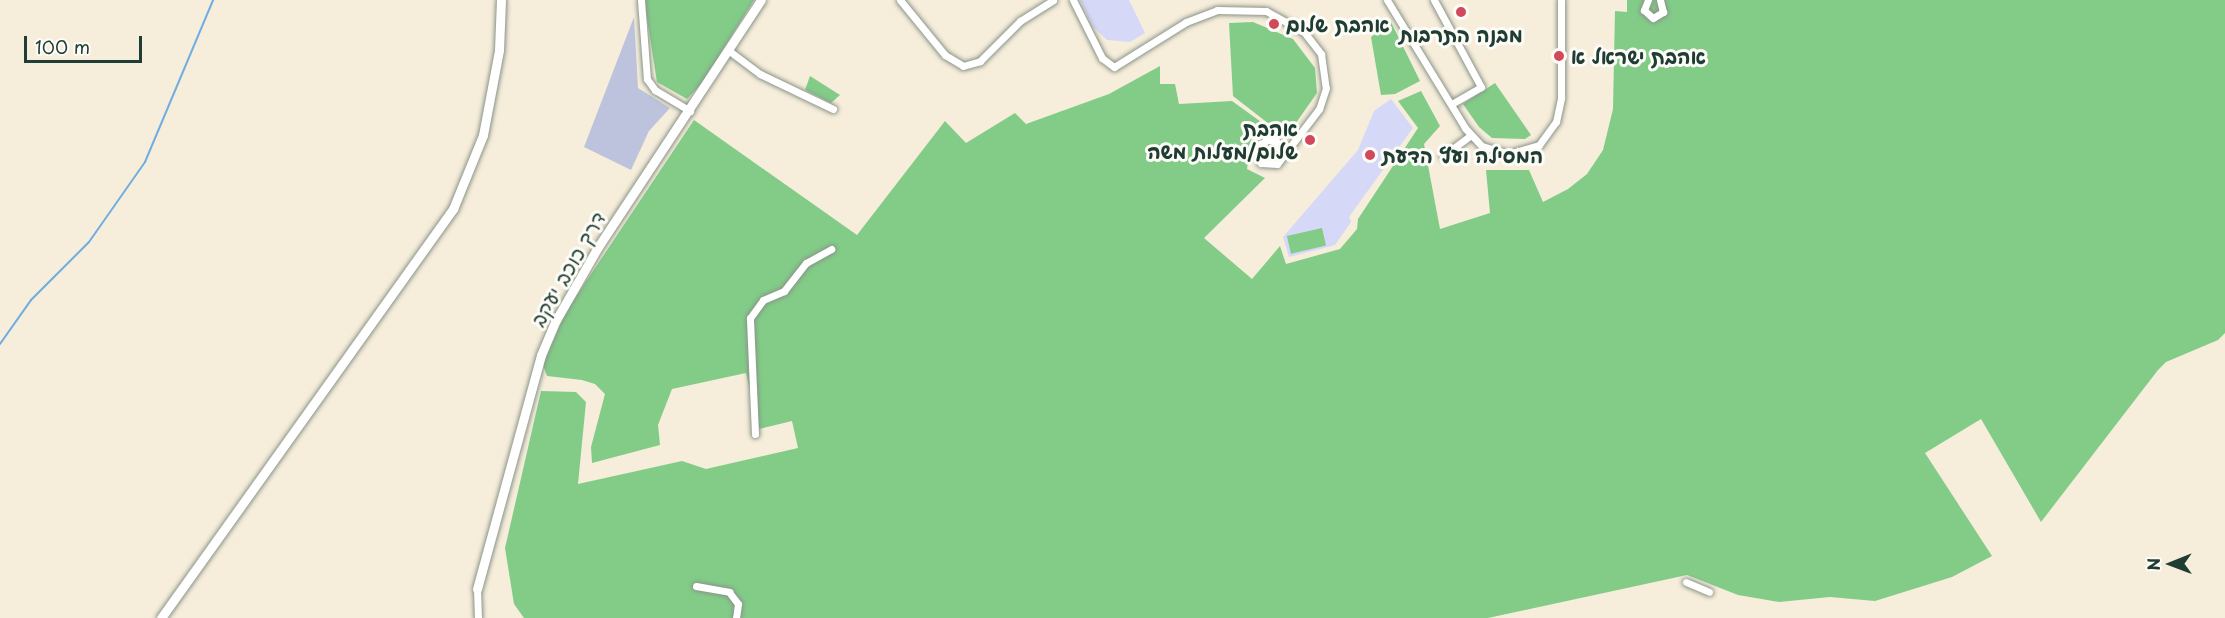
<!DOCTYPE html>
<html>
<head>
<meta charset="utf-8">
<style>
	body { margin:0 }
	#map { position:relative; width:2225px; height:618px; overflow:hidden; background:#f6eddb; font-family:"Playpen Sans","Playpen Sans Hebrew",sans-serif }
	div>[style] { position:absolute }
	.built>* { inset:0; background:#d6d8f8 }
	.industrial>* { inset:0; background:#bec3dd }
	.green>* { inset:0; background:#82cc88; transform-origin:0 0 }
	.stream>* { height:2px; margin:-1px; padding:0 1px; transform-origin:1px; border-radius:1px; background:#70ade2 }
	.roads { filter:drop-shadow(0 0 2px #8a9588) drop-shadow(0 0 2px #8a9588) }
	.street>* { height:7px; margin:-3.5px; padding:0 3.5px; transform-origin:3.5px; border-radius:3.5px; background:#fff }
	.secondary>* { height:9px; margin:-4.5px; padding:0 4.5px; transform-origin:4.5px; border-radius:4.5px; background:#fff }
	.dots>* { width:16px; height:16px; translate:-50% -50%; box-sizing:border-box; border:3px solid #fdfcf7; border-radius:50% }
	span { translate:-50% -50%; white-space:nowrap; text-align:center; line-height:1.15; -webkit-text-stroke:6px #fdfcf7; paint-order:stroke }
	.poi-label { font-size:20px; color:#1f3d34; font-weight:700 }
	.left { translate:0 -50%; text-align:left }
	.right { translate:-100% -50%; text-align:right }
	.street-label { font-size:20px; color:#1f3d34 }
	.north { position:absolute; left:2141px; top:534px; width:60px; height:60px; -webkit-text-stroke:4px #fdfcf7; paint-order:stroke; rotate:269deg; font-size:16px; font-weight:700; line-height:24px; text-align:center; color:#1f3d34 }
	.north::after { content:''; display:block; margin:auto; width:21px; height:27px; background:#1f3d34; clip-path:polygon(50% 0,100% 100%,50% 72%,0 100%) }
	.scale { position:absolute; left:24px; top:36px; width:118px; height:27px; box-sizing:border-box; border:3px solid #1f3d34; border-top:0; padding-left:8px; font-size:18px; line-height:21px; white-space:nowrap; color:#1f3d34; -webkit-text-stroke:4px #fdfcf7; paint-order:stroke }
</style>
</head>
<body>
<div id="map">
	<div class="built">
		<div style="clip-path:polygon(1080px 0,1129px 0,1145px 33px,1130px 42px,1107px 40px,1092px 26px)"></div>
		<div style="clip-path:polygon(1391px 99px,1413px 128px,1349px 217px,1351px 222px,1335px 245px,1289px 257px,1283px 237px,1358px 150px,1374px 111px)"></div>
	</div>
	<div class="industrial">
		<div style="clip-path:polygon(634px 17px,638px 88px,670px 108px,649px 131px,631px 170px,584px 147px)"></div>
	</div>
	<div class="green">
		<div style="clip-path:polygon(644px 0,754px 0,702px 83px,687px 99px,657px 82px)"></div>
		<div style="clip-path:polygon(1627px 0,2225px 0,2225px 333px,2218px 340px,2166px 362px,2158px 370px,2041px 522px,1981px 419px,1925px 453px,1992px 556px,1952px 577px,1875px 601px,1830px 597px,1779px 602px,1738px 595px,1687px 575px,1488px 618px,524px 618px,514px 604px,505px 548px,541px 391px,576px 392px,586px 402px,578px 484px,682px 461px,706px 469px,798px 448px,792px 421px,759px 429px,746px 373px,672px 389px,658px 425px,660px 445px,592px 463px,591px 447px,605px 394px,595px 384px,582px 380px,547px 376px,543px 365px,565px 313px,694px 120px,857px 235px,945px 121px,966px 143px,1015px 113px,1026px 124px,1109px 94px,1160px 66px,1160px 84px,1175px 84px,1179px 104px,1232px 101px,1268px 127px,1252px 136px,1247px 169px,1265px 178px,1204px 238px,1252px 279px,1280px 246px,1286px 264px,1340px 249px,1357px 229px,1358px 219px,1418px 128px,1398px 101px,1421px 91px,1440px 126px,1424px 144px,1440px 229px,1490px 213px,1486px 170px,1529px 170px,1543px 202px,1568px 189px,1587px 174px,1603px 150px,1613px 109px,1615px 11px,1627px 12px)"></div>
		<div style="clip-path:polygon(1253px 22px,1293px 39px,1315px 68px,1317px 93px,1286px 137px,1233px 96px,1229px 23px)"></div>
		<div style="clip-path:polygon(1391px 22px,1420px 81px,1395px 94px,1381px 95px,1371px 37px)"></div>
		<div style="clip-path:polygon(810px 76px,840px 95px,831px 103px,805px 90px)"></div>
		<div style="clip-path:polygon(1495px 83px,1531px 135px,1525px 139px,1492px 138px,1479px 127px,1463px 104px)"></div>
		<div style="left:1322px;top:228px;width:18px;height:36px;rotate:77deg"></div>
	</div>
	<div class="stream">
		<div style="left:0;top:344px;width:54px;rotate:-54.8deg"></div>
		<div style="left:31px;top:300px;width:82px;rotate:-45deg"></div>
		<div style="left:89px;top:242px;width:98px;rotate:-55deg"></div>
		<div style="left:145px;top:162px;width:176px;rotate:-67.2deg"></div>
	</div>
	<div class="roads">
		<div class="street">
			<div style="left:641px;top:0;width:79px;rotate:85.7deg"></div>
			<div style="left:647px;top:79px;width:14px;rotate:54deg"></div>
			<div style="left:655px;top:90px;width:41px;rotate:31deg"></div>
			<div style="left:900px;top:0;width:71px;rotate:50.7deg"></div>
			<div style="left:945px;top:55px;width:21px;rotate:31deg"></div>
			<div style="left:963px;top:66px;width:18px;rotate:-16deg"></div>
			<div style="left:980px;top:61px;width:57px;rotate:-45deg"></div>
			<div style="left:1020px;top:21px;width:39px;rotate:-32deg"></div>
			<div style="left:1073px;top:0;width:65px;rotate:63.4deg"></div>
			<div style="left:1102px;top:58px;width:15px;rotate:37deg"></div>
			<div style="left:1114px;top:67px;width:85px;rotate:-32deg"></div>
			<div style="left:1186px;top:22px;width:33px;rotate:-21deg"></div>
			<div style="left:1217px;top:10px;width:49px;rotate:1.2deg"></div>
			<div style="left:1266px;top:11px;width:43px;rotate:28.9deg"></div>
			<div style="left:1304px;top:32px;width:28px;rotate:52deg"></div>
			<div style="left:1321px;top:54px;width:34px;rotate:82deg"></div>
			<div style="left:1326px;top:88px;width:22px;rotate:108deg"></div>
			<div style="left:1319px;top:109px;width:69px;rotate:127.4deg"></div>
			<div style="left:1277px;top:164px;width:16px;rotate:-176deg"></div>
			<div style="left:1261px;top:163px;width:12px;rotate:-114deg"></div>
			<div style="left:1256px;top:152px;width:9px;rotate:-63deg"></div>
			<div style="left:1260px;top:144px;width:9px;rotate:-27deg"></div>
			<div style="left:1268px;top:140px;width:8px;rotate:7deg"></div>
			<div style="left:1276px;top:141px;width:13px;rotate:63deg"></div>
			<div style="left:1387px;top:0;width:150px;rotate:58.6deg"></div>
			<div style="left:1465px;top:128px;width:25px;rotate:47deg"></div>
			<div style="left:1482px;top:146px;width:27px;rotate:17deg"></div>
			<div style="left:1508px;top:154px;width:32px;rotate:-16deg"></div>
			<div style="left:1539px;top:145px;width:29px;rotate:-54deg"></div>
			<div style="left:1556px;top:122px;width:25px;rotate:-78deg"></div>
			<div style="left:1561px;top:98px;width:98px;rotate:-90deg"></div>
			<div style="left:1434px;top:0;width:99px;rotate:61.6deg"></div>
			<div style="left:1481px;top:87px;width:34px;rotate:150deg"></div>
			<div style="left:1648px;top:0;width:11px;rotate:112deg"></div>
			<div style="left:1644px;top:10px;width:12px;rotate:42deg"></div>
			<div style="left:1653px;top:18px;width:12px;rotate:-31deg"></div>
			<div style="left:1663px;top:12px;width:12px;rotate:-104deg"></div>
			<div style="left:728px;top:50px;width:40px;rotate:37deg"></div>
			<div style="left:760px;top:74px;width:81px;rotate:25.6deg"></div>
			<div style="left:1443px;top:156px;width:35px;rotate:-37deg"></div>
			<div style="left:755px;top:434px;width:116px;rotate:-92.5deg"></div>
			<div style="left:750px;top:318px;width:22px;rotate:-54deg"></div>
			<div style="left:763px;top:300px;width:23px;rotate:-23deg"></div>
			<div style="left:784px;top:291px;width:36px;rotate:-52deg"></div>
			<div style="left:806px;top:263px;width:29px;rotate:-29deg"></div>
			<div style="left:1686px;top:582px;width:25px;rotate:23deg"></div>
			<div style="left:696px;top:586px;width:34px;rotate:10deg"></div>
			<div style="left:729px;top:592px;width:15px;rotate:53deg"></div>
			<div style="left:738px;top:604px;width:14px;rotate:98deg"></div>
			<div style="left:477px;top:589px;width:29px;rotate:88deg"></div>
		</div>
		<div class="secondary">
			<div style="left:477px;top:589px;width:243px;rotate:-74.7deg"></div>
			<div style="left:541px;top:355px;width:38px;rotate:-67deg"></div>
			<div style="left:556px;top:320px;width:84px;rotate:-60.1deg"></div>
			<div style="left:598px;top:247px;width:296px;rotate:-56.6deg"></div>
			<div style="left:161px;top:618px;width:503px;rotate:-54.48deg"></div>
			<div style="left:453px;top:209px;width:80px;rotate:-67.9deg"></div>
			<div style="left:483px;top:135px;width:86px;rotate:-79.3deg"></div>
			<div style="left:499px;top:50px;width:50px;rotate:-87.7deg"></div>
		</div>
	</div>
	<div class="dots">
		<div style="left:1461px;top:12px;background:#d1495b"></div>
		<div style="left:1274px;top:24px;background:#d1495b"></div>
		<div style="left:1559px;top:56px;background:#d1495b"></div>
		<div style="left:1310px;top:140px;background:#d1495b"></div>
		<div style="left:1370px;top:155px;background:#d1495b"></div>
	</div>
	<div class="poi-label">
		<span class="left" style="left:1286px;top:24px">אהבת שלום</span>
		<span style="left:1461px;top:34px">מבנה התרבות</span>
		<span class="left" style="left:1571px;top:56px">אהבת ישראל א</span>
		<span class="right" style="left:1298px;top:140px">אהבת<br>שלום/מעלות משה</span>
		<span class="left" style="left:1382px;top:155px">המסילה ועץ הדעת</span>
	</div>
	<div class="street-label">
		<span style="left:568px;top:269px;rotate:-60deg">דרך כוכב יעקב</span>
	</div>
	<div class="north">N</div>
	<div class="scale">100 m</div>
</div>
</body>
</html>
